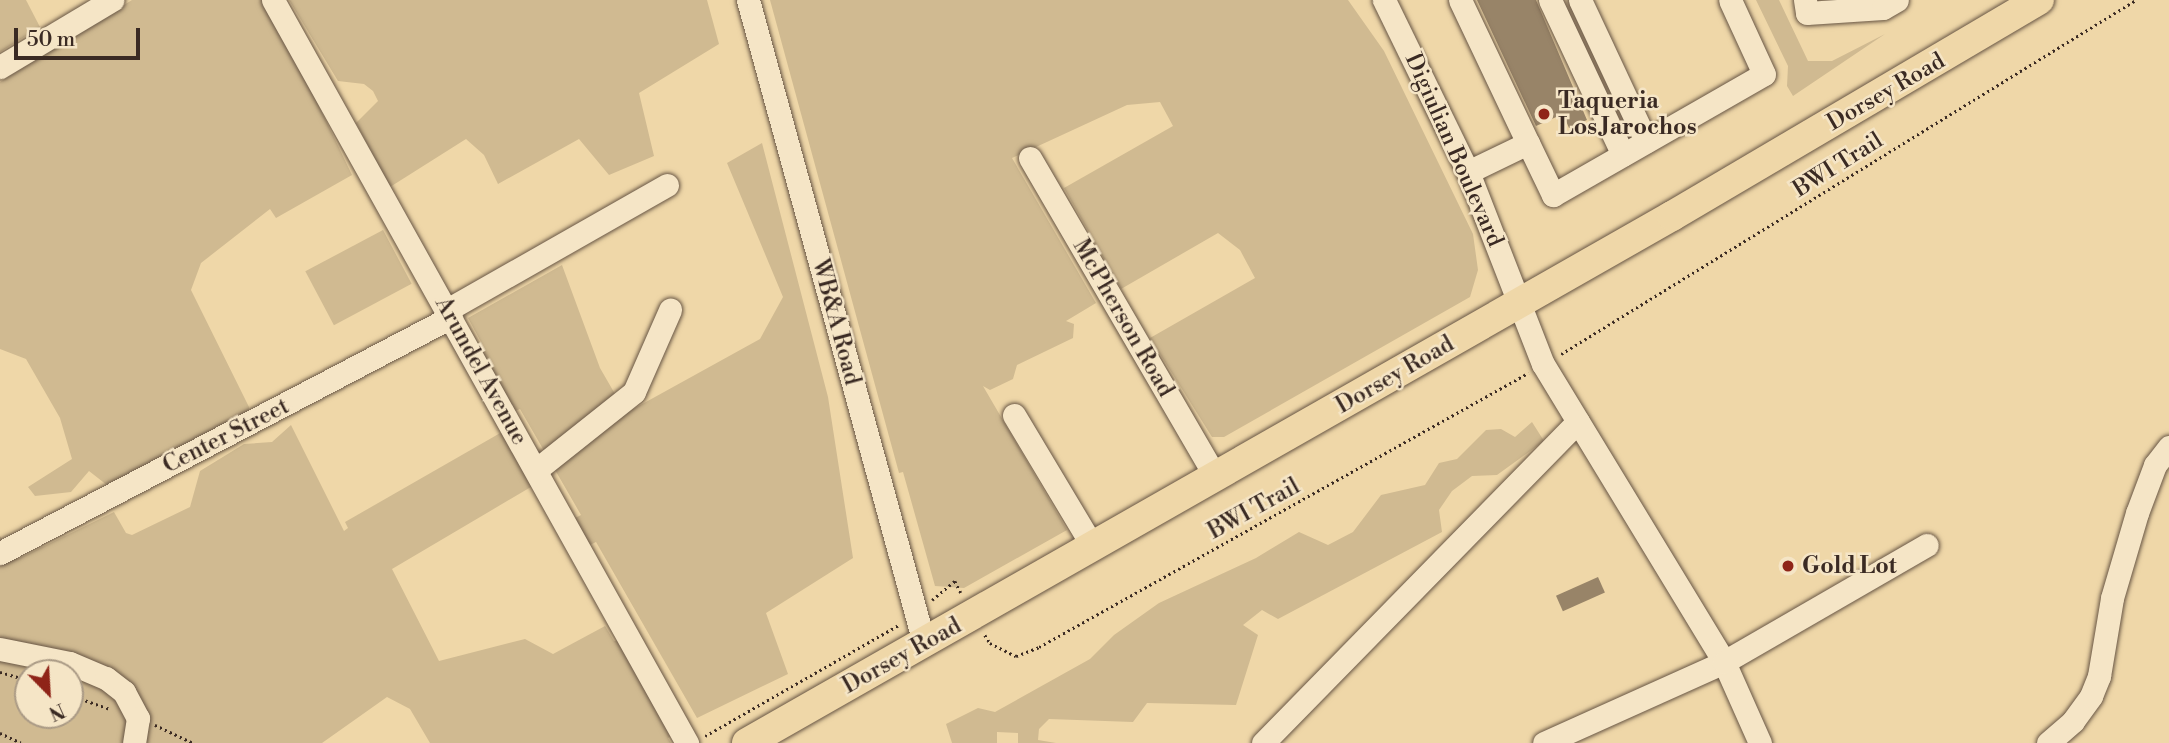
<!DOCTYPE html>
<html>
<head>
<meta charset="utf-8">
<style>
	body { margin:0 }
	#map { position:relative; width:2169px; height:743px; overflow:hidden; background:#efd7a8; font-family:"Libre Bodoni",serif }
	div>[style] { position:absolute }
	.green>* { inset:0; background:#d0ba91; transform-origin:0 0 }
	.building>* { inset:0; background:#988468; transform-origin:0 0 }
	.path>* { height:2.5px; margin-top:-1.25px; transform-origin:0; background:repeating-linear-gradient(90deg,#3a2a23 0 2px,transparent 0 5.5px) }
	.roads { filter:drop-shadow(0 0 2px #675544) drop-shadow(0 0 2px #675544) }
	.minor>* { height:23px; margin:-11.5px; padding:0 11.5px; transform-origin:11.5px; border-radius:11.5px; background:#f5e5c6 }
	.major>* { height:30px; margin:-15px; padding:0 15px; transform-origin:15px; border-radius:15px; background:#efd7a8 }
	.dots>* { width:19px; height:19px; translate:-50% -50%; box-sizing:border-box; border:4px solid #f5e5c6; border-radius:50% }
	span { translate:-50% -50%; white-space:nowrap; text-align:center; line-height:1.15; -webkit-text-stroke:5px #f5e5c6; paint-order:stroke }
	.street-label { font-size:23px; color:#3a2a23 }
	.poi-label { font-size:23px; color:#3a2a23; font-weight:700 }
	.left { translate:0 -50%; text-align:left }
	.north { position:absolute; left:14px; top:659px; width:70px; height:70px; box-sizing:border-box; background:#f5e5c6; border:2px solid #aa9a85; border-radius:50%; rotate:156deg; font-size:19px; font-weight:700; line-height:28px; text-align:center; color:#3a2a23 }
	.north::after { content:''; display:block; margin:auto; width:24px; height:32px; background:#8f2418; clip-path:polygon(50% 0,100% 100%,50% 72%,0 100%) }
	.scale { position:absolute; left:14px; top:28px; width:126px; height:32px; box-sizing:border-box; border:4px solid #3a2a23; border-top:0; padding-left:9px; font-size:21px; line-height:24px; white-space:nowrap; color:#3a2a23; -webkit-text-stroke:5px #f5e5c6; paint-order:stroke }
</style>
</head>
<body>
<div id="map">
	<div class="green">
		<div style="clip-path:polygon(0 0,26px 0,40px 27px,0 52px)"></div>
		<div style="clip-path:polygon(132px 0,268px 0,352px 175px,276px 218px,270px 209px,201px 263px,191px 290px,249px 407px,248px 419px,112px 489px,89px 471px,71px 492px,35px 496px,28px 487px,72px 459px,60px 418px,26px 359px,0 349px,0 82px)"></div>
		<div style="clip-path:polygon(289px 0,707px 0,719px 44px,639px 93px,654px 156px,609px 175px,579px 139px,498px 184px,484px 155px,466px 139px,390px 187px,356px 123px,378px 101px,373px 91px,364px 84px,338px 81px)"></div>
		<div style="clip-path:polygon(770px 0,1348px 0,1384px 51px,1473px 234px,1478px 270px,1470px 297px,1224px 437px,1212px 437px,1150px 338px,1255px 278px,1240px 250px,1218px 233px,1121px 289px,1064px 188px,1173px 126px,1160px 102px,1127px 105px,1012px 158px,1096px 303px,1066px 321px,1074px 324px,1073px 338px,1017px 365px,1013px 379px,990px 390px,983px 386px,1067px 530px,964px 588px,935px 586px,903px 472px,899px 473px)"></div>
		<div style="clip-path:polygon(1756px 0,1779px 0,1808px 61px,1832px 61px,1885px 34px,1793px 96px,1787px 86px,1788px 66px)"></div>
		<div style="clip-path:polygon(762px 143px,828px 397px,853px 558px,766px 613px,788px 674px,697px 718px,596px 542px,588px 546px,573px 519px,581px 515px,520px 409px,513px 412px,476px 345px,481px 342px,468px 318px,562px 265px,600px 368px,626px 413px,760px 339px,783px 297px,727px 163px)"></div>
		<div style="left:383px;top:230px;width:61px;height:88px;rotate:62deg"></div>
		<div style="clip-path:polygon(1532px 422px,1544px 441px,1497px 475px,1472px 476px,1452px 491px,1439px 510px,1442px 532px,1278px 619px,1262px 610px,1243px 625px,1258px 635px,1236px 705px,1147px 703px,1133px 722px,1049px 719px,1039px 729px,1038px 740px,1056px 743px,1018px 743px,1018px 733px,997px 732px,997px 743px,952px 743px,946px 724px,978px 708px,995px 712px,1090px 659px,1114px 635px,1159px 603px,1256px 558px,1299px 532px,1328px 545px,1353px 532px,1381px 495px,1425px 485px,1439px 463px,1457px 459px,1486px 430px,1501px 429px,1515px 437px)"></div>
		<div style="clip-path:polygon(evenodd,291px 425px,344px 531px,348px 528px,345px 522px,502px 432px,536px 484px,392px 569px,439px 661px,525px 639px,553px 654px,605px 626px,614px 641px,623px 640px,674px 735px,668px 738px,671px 743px,430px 743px,410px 709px,387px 697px,322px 743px,0 743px,0 536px,18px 559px,114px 512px,126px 533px,132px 535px,190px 507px,200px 471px,244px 444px,272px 442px,291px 425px,28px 673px,70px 673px,70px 715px,28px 715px,28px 673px)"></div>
	</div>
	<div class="building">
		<div style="clip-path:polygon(1477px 0,1536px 0,1587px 120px,1569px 128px,1563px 114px,1536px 126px)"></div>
		<div style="left:1598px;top:577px;width:17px;height:46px;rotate:66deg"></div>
	</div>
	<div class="path">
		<div style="left:1561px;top:354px;width:675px;rotate:-31.62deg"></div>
		<div style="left:932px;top:600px;width:30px;rotate:-40deg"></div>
		<div style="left:955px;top:581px;width:13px;rotate:63deg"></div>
		<div style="left:985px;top:635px;width:9px;rotate:58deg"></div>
		<div style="left:990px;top:643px;width:29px;rotate:27deg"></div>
		<div style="left:1016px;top:656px;width:25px;rotate:-21deg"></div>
		<div style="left:1039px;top:647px;width:561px;rotate:-29.26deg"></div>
		<div style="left:0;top:672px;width:29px;rotate:16deg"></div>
		<div style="left:70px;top:695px;width:42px;rotate:19.3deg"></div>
		<div style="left:155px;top:725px;width:42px;rotate:25.3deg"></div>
		<div style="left:0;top:733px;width:23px;rotate:25deg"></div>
		<div style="left:705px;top:736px;width:224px;rotate:-29.8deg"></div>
	</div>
	<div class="roads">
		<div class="minor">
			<div style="left:273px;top:0;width:851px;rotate:60.87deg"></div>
			<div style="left:748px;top:0;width:667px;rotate:74.69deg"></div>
			<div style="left:1384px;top:0;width:191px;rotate:64deg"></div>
			<div style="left:1468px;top:172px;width:206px;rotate:68.7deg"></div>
			<div style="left:1543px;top:364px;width:349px;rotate:58.7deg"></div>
			<div style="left:1724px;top:662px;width:89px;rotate:66deg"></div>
			<div style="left:1460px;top:0;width:158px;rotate:64.6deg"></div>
			<div style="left:1528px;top:143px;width:67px;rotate:154.2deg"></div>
			<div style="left:1550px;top:0;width:171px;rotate:64.8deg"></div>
			<div style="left:1580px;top:0;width:156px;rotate:64.9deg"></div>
			<div style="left:1805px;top:0;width:13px;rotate:81deg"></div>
			<div style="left:1807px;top:13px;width:76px;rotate:-3.8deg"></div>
			<div style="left:1883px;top:8px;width:16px;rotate:-30deg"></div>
			<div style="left:0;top:67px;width:131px;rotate:-30.9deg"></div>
			<div style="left:1528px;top:143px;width:58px;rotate:64.3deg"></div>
			<div style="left:1553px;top:195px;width:243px;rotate:-29.8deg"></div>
			<div style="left:1764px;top:74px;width:81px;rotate:-114.7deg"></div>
			<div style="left:1030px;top:158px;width:369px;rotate:59.8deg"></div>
			<div style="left:447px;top:310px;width:253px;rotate:-29.6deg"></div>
			<div style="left:1014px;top:415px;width:154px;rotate:59.1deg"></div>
			<div style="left:536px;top:470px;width:125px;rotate:-38.5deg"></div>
			<div style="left:634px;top:392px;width:90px;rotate:-66.3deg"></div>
			<div style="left:0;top:553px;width:509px;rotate:-27.62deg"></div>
			<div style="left:0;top:649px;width:71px;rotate:11.3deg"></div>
			<div style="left:70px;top:663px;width:39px;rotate:23deg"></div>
			<div style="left:106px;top:678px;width:23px;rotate:38deg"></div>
			<div style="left:124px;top:692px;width:30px;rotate:62deg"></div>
			<div style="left:138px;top:718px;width:25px;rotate:99deg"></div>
			<div style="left:1263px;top:743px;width:450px;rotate:-45.6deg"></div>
			<div style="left:1544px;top:743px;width:197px;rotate:-24.2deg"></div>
			<div style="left:1724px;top:662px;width:234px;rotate:-30deg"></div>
			<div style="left:2048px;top:743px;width:33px;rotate:-41deg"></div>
			<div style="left:2073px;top:721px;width:31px;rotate:-54deg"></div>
			<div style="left:2091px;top:696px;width:22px;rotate:-68deg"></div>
			<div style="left:2099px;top:676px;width:79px;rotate:-80.5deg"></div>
			<div style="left:2112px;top:598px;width:89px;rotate:-73.6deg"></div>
			<div style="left:2137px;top:513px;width:51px;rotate:-69.4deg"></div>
			<div style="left:2155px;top:465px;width:23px;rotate:-52deg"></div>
		</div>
		<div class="major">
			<div style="left:747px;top:743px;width:1065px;rotate:-29.67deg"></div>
			<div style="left:1672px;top:216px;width:426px;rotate:-30.5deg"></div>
		</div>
	</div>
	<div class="dots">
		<div style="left:1544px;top:114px;background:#8f2418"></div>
		<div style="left:1788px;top:566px;background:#8f2418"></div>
	</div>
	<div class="street-label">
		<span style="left:1886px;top:92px;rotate:-30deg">Dorsey Road</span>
		<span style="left:1454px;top:150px;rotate:66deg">Digiulian Boulevard</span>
		<span style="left:1838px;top:165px;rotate:-32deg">BWI Trail</span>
		<span style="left:1123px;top:318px;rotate:60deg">McPherson Road</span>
		<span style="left:836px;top:322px;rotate:75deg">WB&amp;A Road</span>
		<span style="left:481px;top:371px;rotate:61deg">Arundel Avenue</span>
		<span style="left:1395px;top:375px;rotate:-30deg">Dorsey Road</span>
		<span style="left:226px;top:436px;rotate:-27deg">Center Street</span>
		<span style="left:1254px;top:509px;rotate:-29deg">BWI Trail</span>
		<span style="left:902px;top:656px;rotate:-29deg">Dorsey Road</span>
	</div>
	<div class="poi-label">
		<span class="left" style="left:1558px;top:114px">Taqueria<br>Los Jarochos</span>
		<span class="left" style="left:1802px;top:566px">Gold Lot</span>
	</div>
	<div class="north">N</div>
	<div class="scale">50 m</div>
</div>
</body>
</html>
